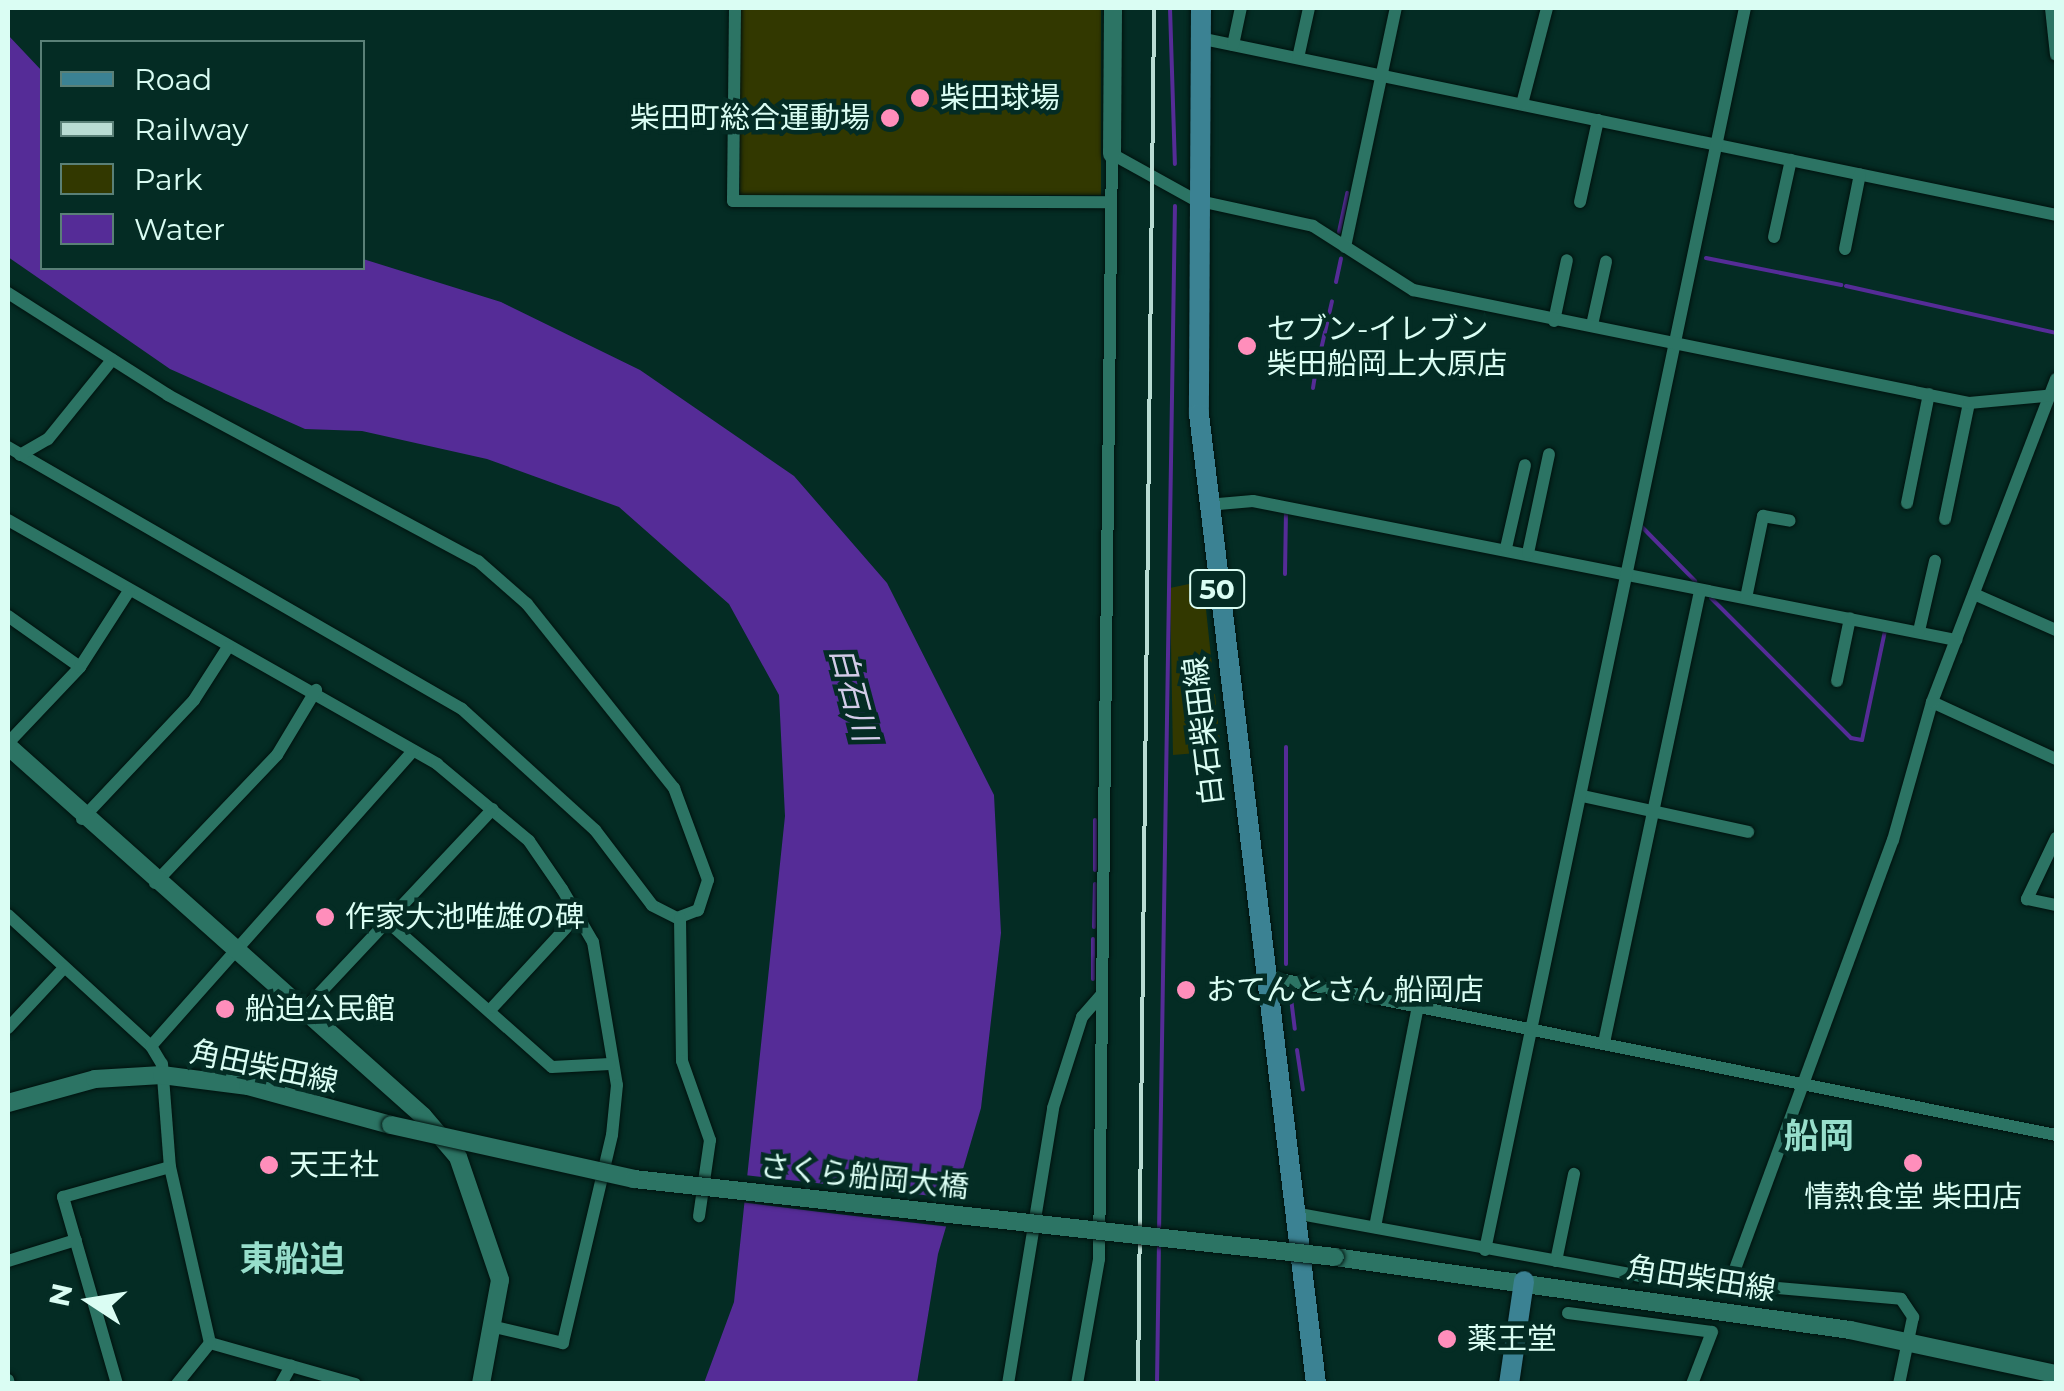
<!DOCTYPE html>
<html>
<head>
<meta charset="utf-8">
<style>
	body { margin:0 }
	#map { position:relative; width:2064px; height:1391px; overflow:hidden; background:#042c24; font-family:Montserrat,"Noto Sans JP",sans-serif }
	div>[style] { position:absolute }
	.green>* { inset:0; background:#323800; transform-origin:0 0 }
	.water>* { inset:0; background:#552c97 }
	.pier>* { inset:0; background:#042c24 }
	.stream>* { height:4px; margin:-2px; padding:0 2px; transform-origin:2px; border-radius:2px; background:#552c97 }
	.roads { filter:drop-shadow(0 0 2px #00120e) drop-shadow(0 0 2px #00120e) }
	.street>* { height:12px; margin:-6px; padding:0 6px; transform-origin:6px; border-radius:6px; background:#2c7464 }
	.secondary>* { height:18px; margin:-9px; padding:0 9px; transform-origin:9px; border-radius:9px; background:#2c7464 }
	.primary>* { height:20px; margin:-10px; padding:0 10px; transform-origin:10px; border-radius:10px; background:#3b8293 }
	.rail>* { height:4px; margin:-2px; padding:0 2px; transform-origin:2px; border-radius:2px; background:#b9dcd3 }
	.bridges { filter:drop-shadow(0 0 2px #00120e) drop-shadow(0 0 2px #00120e) }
	.secondary-bridge>* { height:18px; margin:-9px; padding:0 9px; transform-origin:9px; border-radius:9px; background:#2c7464 }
	.dots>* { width:28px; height:28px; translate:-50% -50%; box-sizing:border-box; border:5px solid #042c24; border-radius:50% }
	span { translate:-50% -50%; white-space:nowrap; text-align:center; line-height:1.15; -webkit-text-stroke:9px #042c24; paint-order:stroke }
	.shield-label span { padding:2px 8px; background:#042c24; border:2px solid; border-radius:8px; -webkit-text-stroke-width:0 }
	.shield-label { font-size:28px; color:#dafdf3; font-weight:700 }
	.poi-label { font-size:30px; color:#dafdf3 }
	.left { translate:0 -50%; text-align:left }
	.right { translate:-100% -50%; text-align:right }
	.street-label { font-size:30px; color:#dafdf3 }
	.water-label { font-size:32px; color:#d3cce8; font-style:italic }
	.quarter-label { font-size:35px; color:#97decb; font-weight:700 }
	.frame { position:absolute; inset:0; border:10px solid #dafdf3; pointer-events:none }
	.legend { position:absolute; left:40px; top:40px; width:325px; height:230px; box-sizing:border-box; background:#042c24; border:2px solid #5a8077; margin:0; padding:12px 18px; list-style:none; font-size:30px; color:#dafdf3 }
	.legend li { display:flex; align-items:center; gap:20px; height:50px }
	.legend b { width:50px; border:2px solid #5a8077 }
	.north { position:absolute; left:40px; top:1251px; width:100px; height:100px; -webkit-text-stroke:8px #042c24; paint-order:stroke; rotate:282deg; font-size:28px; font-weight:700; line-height:40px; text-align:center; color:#dafdf3 }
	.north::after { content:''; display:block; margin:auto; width:35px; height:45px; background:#dafdf3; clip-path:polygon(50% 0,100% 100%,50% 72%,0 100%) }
</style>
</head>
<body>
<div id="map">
	<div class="green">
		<div style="left:740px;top:8px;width:361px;height:187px"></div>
		<div style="clip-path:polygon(1203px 581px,1221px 751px,1173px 755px,1170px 588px)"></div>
	</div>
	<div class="water">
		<div style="clip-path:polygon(8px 35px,42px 71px,42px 268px,362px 268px,363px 259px,501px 302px,640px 370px,794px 476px,887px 583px,994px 795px,1001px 933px,981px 1108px,938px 1254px,917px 1383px,704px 1383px,734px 1302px,785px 816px,779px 695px,729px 604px,619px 507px,487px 459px,362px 431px,305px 429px,170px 369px,8px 257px)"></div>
	</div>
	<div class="pier">
		<div style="clip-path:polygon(744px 1175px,959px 1199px,951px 1227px,820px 1212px,741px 1202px)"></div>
	</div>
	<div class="stream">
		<div style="left:1170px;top:8px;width:156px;rotate:88.2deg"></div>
		<div style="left:1339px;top:232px;width:40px;rotate:-78deg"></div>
		<div style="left:1706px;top:258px;width:138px;rotate:11.3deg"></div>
		<div style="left:1336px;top:282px;width:24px;rotate:-78deg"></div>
		<div style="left:1846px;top:286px;width:215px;rotate:12.6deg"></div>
		<div style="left:1320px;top:354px;width:54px;rotate:-77.2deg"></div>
		<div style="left:1313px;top:388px;width:13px;rotate:-81deg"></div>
		<div style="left:1642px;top:527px;width:76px;rotate:45.5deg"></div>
		<div style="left:1285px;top:574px;width:61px;rotate:-89.1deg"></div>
		<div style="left:1711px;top:598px;width:198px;rotate:45deg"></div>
		<div style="left:1851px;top:738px;width:11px;rotate:10deg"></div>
		<div style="left:1862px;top:740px;width:111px;rotate:-78.1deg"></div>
		<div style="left:1095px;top:870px;width:50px;rotate:-90deg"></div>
		<div style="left:1094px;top:927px;width:43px;rotate:-88.7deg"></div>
		<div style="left:1286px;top:964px;width:217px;rotate:-90deg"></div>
		<div style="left:1093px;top:979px;width:40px;rotate:-90deg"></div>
		<div style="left:1290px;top:990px;width:39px;rotate:83deg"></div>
		<div style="left:1297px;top:1050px;width:40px;rotate:81.5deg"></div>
		<div style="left:1159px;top:1234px;width:1028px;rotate:-89.11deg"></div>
		<div style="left:1157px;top:1384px;width:141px;rotate:-89.2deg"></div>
	</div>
	<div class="roads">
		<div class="street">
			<div style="left:735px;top:8px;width:193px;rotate:90.6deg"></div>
			<div style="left:733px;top:201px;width:378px;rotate:0.2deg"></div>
			<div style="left:2051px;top:8px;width:47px;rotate:83.9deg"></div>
			<div style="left:1199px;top:38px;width:875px;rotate:11.67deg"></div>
			<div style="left:1233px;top:45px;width:38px;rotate:-78deg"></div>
			<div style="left:1298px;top:58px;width:51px;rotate:-77.6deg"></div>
			<div style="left:1522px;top:104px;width:99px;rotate:-75.4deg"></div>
			<div style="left:1580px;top:202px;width:84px;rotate:-77.6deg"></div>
			<div style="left:1774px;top:237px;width:79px;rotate:-77.6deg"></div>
			<div style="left:1345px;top:247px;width:244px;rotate:-78deg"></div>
			<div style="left:1845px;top:249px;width:76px;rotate:-78.7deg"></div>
			<div style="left:8px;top:293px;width:190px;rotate:32.5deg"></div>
			<div style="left:168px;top:395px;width:352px;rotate:28.2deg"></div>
			<div style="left:478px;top:561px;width:65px;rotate:41.3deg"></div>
			<div style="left:527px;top:604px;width:236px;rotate:51.4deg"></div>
			<div style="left:674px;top:788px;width:98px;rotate:69.7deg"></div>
			<div style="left:708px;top:880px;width:32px;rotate:108deg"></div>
			<div style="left:698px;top:910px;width:22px;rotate:159deg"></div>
			<div style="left:677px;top:918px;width:28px;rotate:-153deg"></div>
			<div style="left:652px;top:905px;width:94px;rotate:-127.2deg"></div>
			<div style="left:595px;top:830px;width:180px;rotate:-137.7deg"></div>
			<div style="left:462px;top:709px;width:524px;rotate:-150.01deg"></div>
			<div style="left:1554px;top:321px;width:62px;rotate:-78deg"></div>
			<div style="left:1592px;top:325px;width:65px;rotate:-77.5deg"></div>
			<div style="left:20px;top:455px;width:32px;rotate:-30deg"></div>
			<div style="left:48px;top:439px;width:102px;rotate:-51deg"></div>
			<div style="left:1907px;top:503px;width:111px;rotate:-78.6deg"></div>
			<div style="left:1207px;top:505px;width:46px;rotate:-5deg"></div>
			<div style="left:1253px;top:501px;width:717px;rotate:11.18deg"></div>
			<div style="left:1945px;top:519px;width:118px;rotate:-78.3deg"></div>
			<div style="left:8px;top:520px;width:494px;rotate:29.6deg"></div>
			<div style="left:437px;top:764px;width:120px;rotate:39.9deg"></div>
			<div style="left:529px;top:841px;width:58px;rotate:55.5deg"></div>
			<div style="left:562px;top:889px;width:61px;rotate:59.7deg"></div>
			<div style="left:593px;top:942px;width:145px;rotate:80.5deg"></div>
			<div style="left:617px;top:1085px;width:50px;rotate:95.7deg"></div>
			<div style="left:612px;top:1135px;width:214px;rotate:103.3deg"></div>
			<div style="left:563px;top:1343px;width:70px;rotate:-166.8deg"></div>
			<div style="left:1506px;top:548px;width:85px;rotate:-77.1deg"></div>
			<div style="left:1528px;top:553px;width:101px;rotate:-78deg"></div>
			<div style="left:1974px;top:594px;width:90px;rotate:23.7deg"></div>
			<div style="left:1746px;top:598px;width:84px;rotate:-78.3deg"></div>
			<div style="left:1763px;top:516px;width:27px;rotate:10deg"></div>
			<div style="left:8px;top:616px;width:88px;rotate:35.3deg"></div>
			<div style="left:1919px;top:631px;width:72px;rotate:-77.1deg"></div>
			<div style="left:1837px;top:681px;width:64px;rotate:-78.3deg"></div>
			<div style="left:1932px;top:702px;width:136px;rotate:24.7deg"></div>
			<div style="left:8px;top:743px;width:105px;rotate:-46.5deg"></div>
			<div style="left:80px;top:667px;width:90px;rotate:-57.2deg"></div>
			<div style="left:1582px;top:796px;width:170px;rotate:12.2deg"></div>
			<div style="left:82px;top:819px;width:163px;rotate:-46.7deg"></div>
			<div style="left:194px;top:700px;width:63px;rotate:-57.3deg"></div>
			<div style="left:2056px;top:838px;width:68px;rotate:115.4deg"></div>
			<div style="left:2027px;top:899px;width:30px;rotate:12deg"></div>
			<div style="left:155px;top:883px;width:177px;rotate:-46.4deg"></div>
			<div style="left:277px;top:755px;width:76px;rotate:-59deg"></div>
			<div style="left:8px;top:915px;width:194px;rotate:42.5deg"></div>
			<div style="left:151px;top:1046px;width:21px;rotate:59deg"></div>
			<div style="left:162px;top:1064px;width:103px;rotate:85.6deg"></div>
			<div style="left:680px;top:918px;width:143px;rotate:89.2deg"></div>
			<div style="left:682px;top:1061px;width:84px;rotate:70.5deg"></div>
			<div style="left:710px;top:1140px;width:77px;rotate:98.2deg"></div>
			<div style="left:389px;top:923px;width:217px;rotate:41.5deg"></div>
			<div style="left:552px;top:1067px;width:58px;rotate:-3deg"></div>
			<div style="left:1265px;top:976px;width:807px;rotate:11.37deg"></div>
			<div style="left:492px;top:1008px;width:125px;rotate:-47.3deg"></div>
			<div style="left:303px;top:1011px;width:277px;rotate:-46.8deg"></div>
			<div style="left:8px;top:1028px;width:82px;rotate:-47deg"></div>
			<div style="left:1605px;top:1038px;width:458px;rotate:-78deg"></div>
			<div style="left:151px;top:1046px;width:395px;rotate:-48.4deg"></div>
			<div style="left:1294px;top:1213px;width:352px;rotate:10.3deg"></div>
			<div style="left:1640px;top:1276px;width:262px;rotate:5deg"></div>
			<div style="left:1901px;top:1299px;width:22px;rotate:56deg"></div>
			<div style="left:1913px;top:1317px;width:68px;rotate:101.8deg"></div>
			<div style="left:1375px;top:1227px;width:230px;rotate:-79deg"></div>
			<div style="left:1485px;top:1250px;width:1269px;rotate:-78.18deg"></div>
			<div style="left:8px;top:1261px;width:71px;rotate:-17.2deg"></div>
			<div style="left:1556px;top:1261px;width:89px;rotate:-78.3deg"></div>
			<div style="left:1728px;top:1288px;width:477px;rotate:-69.8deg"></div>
			<div style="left:1893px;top:840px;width:143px;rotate:-74.2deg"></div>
			<div style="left:1932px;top:702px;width:346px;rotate:-69deg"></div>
			<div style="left:1568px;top:1313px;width:145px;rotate:7.5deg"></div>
			<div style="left:1712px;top:1332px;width:56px;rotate:111deg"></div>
			<div style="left:8px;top:1380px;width:4px;rotate:76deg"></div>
			<div style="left:117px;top:1384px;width:195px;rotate:-106.1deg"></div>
			<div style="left:63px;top:1197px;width:111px;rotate:-15.7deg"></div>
			<div style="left:170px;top:1167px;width:180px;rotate:77.2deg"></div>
			<div style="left:210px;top:1343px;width:151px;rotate:15.8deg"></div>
			<div style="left:177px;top:1384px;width:53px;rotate:-51.2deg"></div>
			<div style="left:281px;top:1384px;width:21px;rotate:-61deg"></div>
			<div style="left:1008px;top:1384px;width:280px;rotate:-80.7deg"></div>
			<div style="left:1053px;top:1108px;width:96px;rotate:-72.3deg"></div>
			<div style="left:1082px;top:1017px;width:28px;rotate:-49deg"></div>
			<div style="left:1077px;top:1384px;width:127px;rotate:-80deg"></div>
			<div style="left:1099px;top:1259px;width:1105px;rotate:-89.33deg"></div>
			<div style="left:1112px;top:154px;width:95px;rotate:29deg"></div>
			<div style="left:1195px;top:200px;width:121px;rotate:12.4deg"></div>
			<div style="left:1313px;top:226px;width:119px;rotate:32.6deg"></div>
			<div style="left:1413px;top:290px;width:567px;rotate:11.49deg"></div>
			<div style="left:1969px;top:403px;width:87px;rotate:-5.3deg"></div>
		</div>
		<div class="secondary">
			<div style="left:1112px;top:154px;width:146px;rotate:-89.6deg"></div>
			<div style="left:8px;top:746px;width:556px;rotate:41.72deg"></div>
			<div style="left:423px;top:1116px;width:54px;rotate:49.5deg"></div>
			<div style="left:458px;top:1157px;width:130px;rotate:71.1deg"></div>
			<div style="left:500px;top:1280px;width:106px;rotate:100.4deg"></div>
			<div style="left:8px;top:1103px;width:90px;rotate:-15.4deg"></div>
			<div style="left:95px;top:1079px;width:67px;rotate:-3.4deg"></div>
			<div style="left:162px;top:1075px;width:87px;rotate:7.3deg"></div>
			<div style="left:248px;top:1086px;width:148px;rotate:15.3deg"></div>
			<div style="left:1335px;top:1257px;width:520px;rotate:8.07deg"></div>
			<div style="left:1850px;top:1330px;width:211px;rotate:12.1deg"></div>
		</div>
		<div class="primary">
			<div style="left:1201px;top:8px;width:406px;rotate:90.3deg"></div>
			<div style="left:1199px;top:414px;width:977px;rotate:83.12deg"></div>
			<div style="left:1509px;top:1384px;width:104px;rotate:-81.7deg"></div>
		</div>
	</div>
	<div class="rail">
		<div style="left:1138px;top:1384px;width:1376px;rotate:-89.33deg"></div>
	</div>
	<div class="bridges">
		<div class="secondary-bridge">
			<div style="left:391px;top:1125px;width:249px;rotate:12.5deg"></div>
			<div style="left:634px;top:1179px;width:705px;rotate:6.35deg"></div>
		</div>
	</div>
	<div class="dots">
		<div style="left:920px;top:98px;background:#ff8ebb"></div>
		<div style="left:890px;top:118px;background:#ff8ebb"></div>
		<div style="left:1247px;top:346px;background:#ff8ebb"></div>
		<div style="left:325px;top:917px;background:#ff8ebb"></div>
		<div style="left:1186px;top:990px;background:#ff8ebb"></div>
		<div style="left:225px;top:1009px;background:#ff8ebb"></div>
		<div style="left:1913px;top:1163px;background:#ff8ebb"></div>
		<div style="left:269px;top:1165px;background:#ff8ebb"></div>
		<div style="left:1447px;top:1339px;background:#ff8ebb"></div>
	</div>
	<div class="shield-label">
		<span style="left:1217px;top:589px">50</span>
	</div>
	<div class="poi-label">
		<span class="left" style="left:940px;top:98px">柴田球場</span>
		<span class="right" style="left:870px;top:118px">柴田町総合運動場</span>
		<span class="left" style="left:1267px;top:346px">セブン-イレブン<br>柴田船岡上大原店</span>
		<span class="left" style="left:345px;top:917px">作家大池唯雄の碑</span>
		<span class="left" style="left:1206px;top:990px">おてんとさん 船岡店</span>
		<span class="left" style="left:245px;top:1009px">船迫公民館</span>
		<span class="left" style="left:289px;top:1165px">天王社</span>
		<span style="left:1913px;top:1197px">情熱食堂 柴田店</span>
		<span class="left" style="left:1467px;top:1339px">薬王堂</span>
	</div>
	<div class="street-label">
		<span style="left:1204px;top:731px;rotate:-97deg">白石柴田線</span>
		<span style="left:264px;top:1067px;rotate:12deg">角田柴田線</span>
		<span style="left:864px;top:1177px;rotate:6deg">さくら船岡大橋</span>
		<span style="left:1701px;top:1279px;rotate:9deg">角田柴田線</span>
	</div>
	<div class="water-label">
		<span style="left:853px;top:694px;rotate:75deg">白石川</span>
	</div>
	<div class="quarter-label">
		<span style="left:1819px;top:1136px">船岡</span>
		<span style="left:292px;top:1259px">東船迫</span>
	</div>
	<div class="frame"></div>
	<ul class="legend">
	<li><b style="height:12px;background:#3b8293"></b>Road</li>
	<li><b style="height:12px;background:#b9dcd3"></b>Railway</li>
	<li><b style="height:28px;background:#323800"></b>Park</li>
	<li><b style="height:28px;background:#552c97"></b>Water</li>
	</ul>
	<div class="north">N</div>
</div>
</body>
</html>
